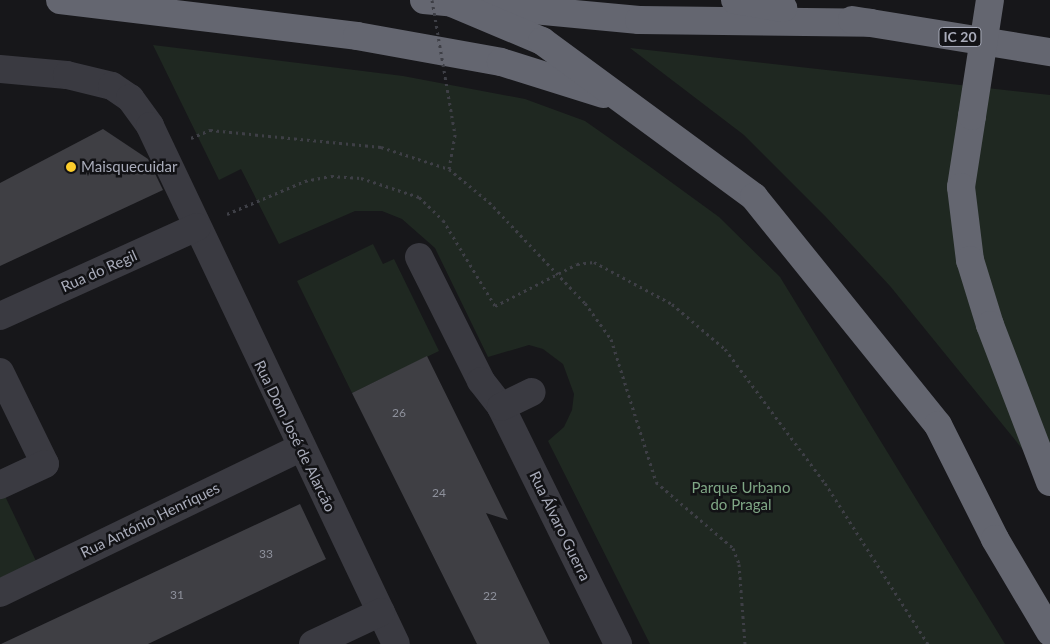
<!DOCTYPE html>
<html>
<head>
<meta charset="utf-8">
<style>
	body { margin:0 }
	#map { position:relative; width:1050px; height:644px; overflow:hidden; background:#17171a; font-family:Lato,sans-serif }
	div>[style] { position:absolute }
	.green>* { inset:0; background:#1f2821 }
	.building>* { inset:0; background:#3f3f44 }
	.path>* { height:3px; margin-top:-1.5px; transform-origin:0; background:repeating-linear-gradient(90deg,#3e3f46 0 2.5px,transparent 0 6.5px) }
	.minor>* { height:28px; margin:-14px; padding:0 14px; transform-origin:14px; border-radius:14px; background:#3a3a41 }
	.highway>* { height:28px; margin:-14px; padding:0 14px; transform-origin:14px; border-radius:14px; background:#646670 }
	.path-bridge>* { height:3px; margin-top:-1.5px; transform-origin:0; background:repeating-linear-gradient(90deg,#3e3f46 0 2.5px,transparent 0 6.5px) }
	.highway-bridge>* { height:28px; margin:-14px; padding:0 14px; transform-origin:14px; border-radius:14px; background:#646670 }
	.dots>* { width:14px; height:14px; translate:-50% -50%; box-sizing:border-box; border:2px solid #121215; border-radius:50% }
	span { translate:-50% -50%; white-space:nowrap; text-align:center; line-height:1.15; -webkit-text-stroke:5px #121215; paint-order:stroke }
	.number-label { font-size:12px; color:#8e919c }
	.number-label span { -webkit-text-stroke-width:0 }
	.shield-label span { padding:1px 4px; background:#121215; border:1px solid; border-radius:4px; -webkit-text-stroke-width:0 }
	.shield-label { font-size:14px; color:#a9acba; font-weight:700 }
	.poi-label { font-size:15px; color:#a9acba }
	.left { translate:0 -50%; text-align:left }
	.street-label { font-size:15px; color:#a9acba }
	.park-label { font-size:15px; color:#7fa685 }
</style>
</head>
<body>
<div id="map">
	<div class="green">
		<div style="clip-path:polygon(153px 45px,403px 76px,525px 99px,585px 121px,649px 166px,719px 217px,780px 277px,1005px 644px,650px 644px,548px 441px,564px 427px,572px 410px,574px 394px,563px 364px,543px 349px,529px 345px,488px 357px,435px 248px,402px 219px,382px 211px,355px 211px,279px 244px,241px 169px,219px 180px)"></div>
		<div style="clip-path:polygon(630px 48px,1050px 95px,1050px 483px,890px 286px,825px 216px,744px 135px)"></div>
		<div style="clip-path:polygon(373px 244px,383px 264px,394px 259px,439px 351px,352px 393px,297px 281px)"></div>
		<div style="clip-path:polygon(4px 494px,36px 561px,0 578px,0 496px)"></div>
	</div>
	<div class="building">
		<div style="clip-path:polygon(103px 129px,148px 159px,163px 190px,0 266px,0 183px)"></div>
		<div style="clip-path:polygon(427px 356px,508px 520px,486px 513px,550px 644px,477px 644px,352px 393px)"></div>
		<div style="clip-path:polygon(300px 504px,326px 559px,148px 644px,1px 644px)"></div>
	</div>
	<div class="path">
		<div style="left:191px;top:138px;width:21px;rotate:-23deg"></div>
		<div style="left:210px;top:130px;width:172px;rotate:5.7deg"></div>
		<div style="left:381px;top:147px;width:71px;rotate:17.9deg"></div>
		<div style="left:449px;top:169px;width:52px;rotate:39.5deg"></div>
		<div style="left:489px;top:202px;width:139px;rotate:46.5deg"></div>
		<div style="left:585px;top:303px;width:44px;rotate:54.2deg"></div>
		<div style="left:611px;top:339px;width:150px;rotate:72.5deg"></div>
		<div style="left:656px;top:482px;width:101px;rotate:40.6deg"></div>
		<div style="left:733px;top:548px;width:17px;rotate:69deg"></div>
		<div style="left:739px;top:564px;width:80px;rotate:85.7deg"></div>
		<div style="left:449px;top:169px;width:36px;rotate:-80deg"></div>
		<div style="left:227px;top:214px;width:85px;rotate:-22.9deg"></div>
		<div style="left:305px;top:181px;width:26px;rotate:-11deg"></div>
		<div style="left:331px;top:176px;width:30px;rotate:4deg"></div>
		<div style="left:361px;top:178px;width:61px;rotate:18.1deg"></div>
		<div style="left:419px;top:197px;width:33px;rotate:44deg"></div>
		<div style="left:443px;top:220px;width:100px;rotate:58.8deg"></div>
		<div style="left:495px;top:306px;width:92px;rotate:-27.1deg"></div>
		<div style="left:577px;top:264px;width:17px;rotate:-7deg"></div>
		<div style="left:594px;top:262px;width:89px;rotate:28.3deg"></div>
		<div style="left:672px;top:304px;width:70px;rotate:40.3deg"></div>
		<div style="left:725px;top:349px;width:167px;rotate:53.3deg"></div>
		<div style="left:825px;top:483px;width:191px;rotate:57.4deg"></div>
	</div>
	<div class="minor">
		<div style="left:0;top:69px;width:67px;rotate:5.1deg"></div>
		<div style="left:67px;top:75px;width:46px;rotate:13.7deg"></div>
		<div style="left:112px;top:86px;width:22px;rotate:34deg"></div>
		<div style="left:130px;top:98px;width:34px;rotate:54deg"></div>
		<div style="left:150px;top:126px;width:573px;rotate:64.6deg"></div>
		<div style="left:419px;top:257px;width:139px;rotate:63.4deg"></div>
		<div style="left:481px;top:381px;width:33px;rotate:52deg"></div>
		<div style="left:501px;top:407px;width:264px;rotate:63.7deg"></div>
		<div style="left:0;top:316px;width:216px;rotate:-24.3deg"></div>
		<div style="left:0;top:372px;width:102px;rotate:63.9deg"></div>
		<div style="left:45px;top:464px;width:50px;rotate:155deg"></div>
		<div style="left:501px;top:407px;width:34px;rotate:-26deg"></div>
		<div style="left:0;top:593px;width:333px;rotate:-25.8deg"></div>
		<div style="left:313px;top:644px;width:75px;rotate:-25.2deg"></div>
	</div>
	<div class="highway">
		<div style="left:60px;top:0;width:299px;rotate:6.9deg"></div>
		<div style="left:357px;top:36px;width:146px;rotate:10.2deg"></div>
		<div style="left:501px;top:62px;width:107px;rotate:17.4deg"></div>
		<div style="left:424px;top:0;width:216px;rotate:5.3deg"></div>
		<div style="left:639px;top:20px;width:231px;rotate:0.7deg"></div>
		<div style="left:735px;top:0;width:49px;rotate:9.5deg"></div>
		<div style="left:452px;top:3px;width:98px;rotate:22.9deg"></div>
		<div style="left:542px;top:41px;width:263px;rotate:36.3deg"></div>
		<div style="left:754px;top:197px;width:293px;rotate:51.1deg"></div>
		<div style="left:938px;top:425px;width:127px;rotate:63.4deg"></div>
		<div style="left:995px;top:539px;width:108px;rotate:59.4deg"></div>
		<div style="left:852px;top:20px;width:201px;rotate:9.2deg"></div>
		<div style="left:972px;top:116px;width:72px;rotate:98.8deg"></div>
		<div style="left:961px;top:187px;width:74px;rotate:83deg"></div>
		<div style="left:970px;top:260px;width:68px;rotate:72.9deg"></div>
		<div style="left:990px;top:325px;width:168px;rotate:69.1deg"></div>
	</div>
	<div class="path-bridge">
		<div style="left:432px;top:0;width:136px;rotate:80.3deg"></div>
	</div>
	<div class="highway-bridge">
		<div style="left:972px;top:116px;width:117px;rotate:-81.2deg"></div>
	</div>
	<div class="dots">
		<div style="left:71px;top:167px;background:#fccd2c"></div>
	</div>
	<div class="number-label">
		<span style="left:399px;top:413px">26</span>
		<span style="left:439px;top:493px">24</span>
		<span style="left:266px;top:554px">33</span>
		<span style="left:177px;top:595px">31</span>
		<span style="left:490px;top:596px">22</span>
	</div>
	<div class="shield-label">
		<span style="left:960px;top:37px">IC 20</span>
	</div>
	<div class="poi-label">
		<span class="left" style="left:81px;top:167px">Maisquecuidar</span>
	</div>
	<div class="street-label">
		<span style="left:99px;top:271px;rotate:-24deg">Rua do Regil</span>
		<span style="left:295px;top:436px;rotate:64deg">Rua Dom José de Alarcão</span>
		<span style="left:150px;top:520px;rotate:-26deg">Rua António Henriques</span>
		<span style="left:560px;top:526px;rotate:64deg">Rua Álvaro Guerra</span>
	</div>
	<div class="park-label">
		<span style="left:741px;top:496px">Parque Urbano<br>do Pragal</span>
	</div>
</div>
</body>
</html>
